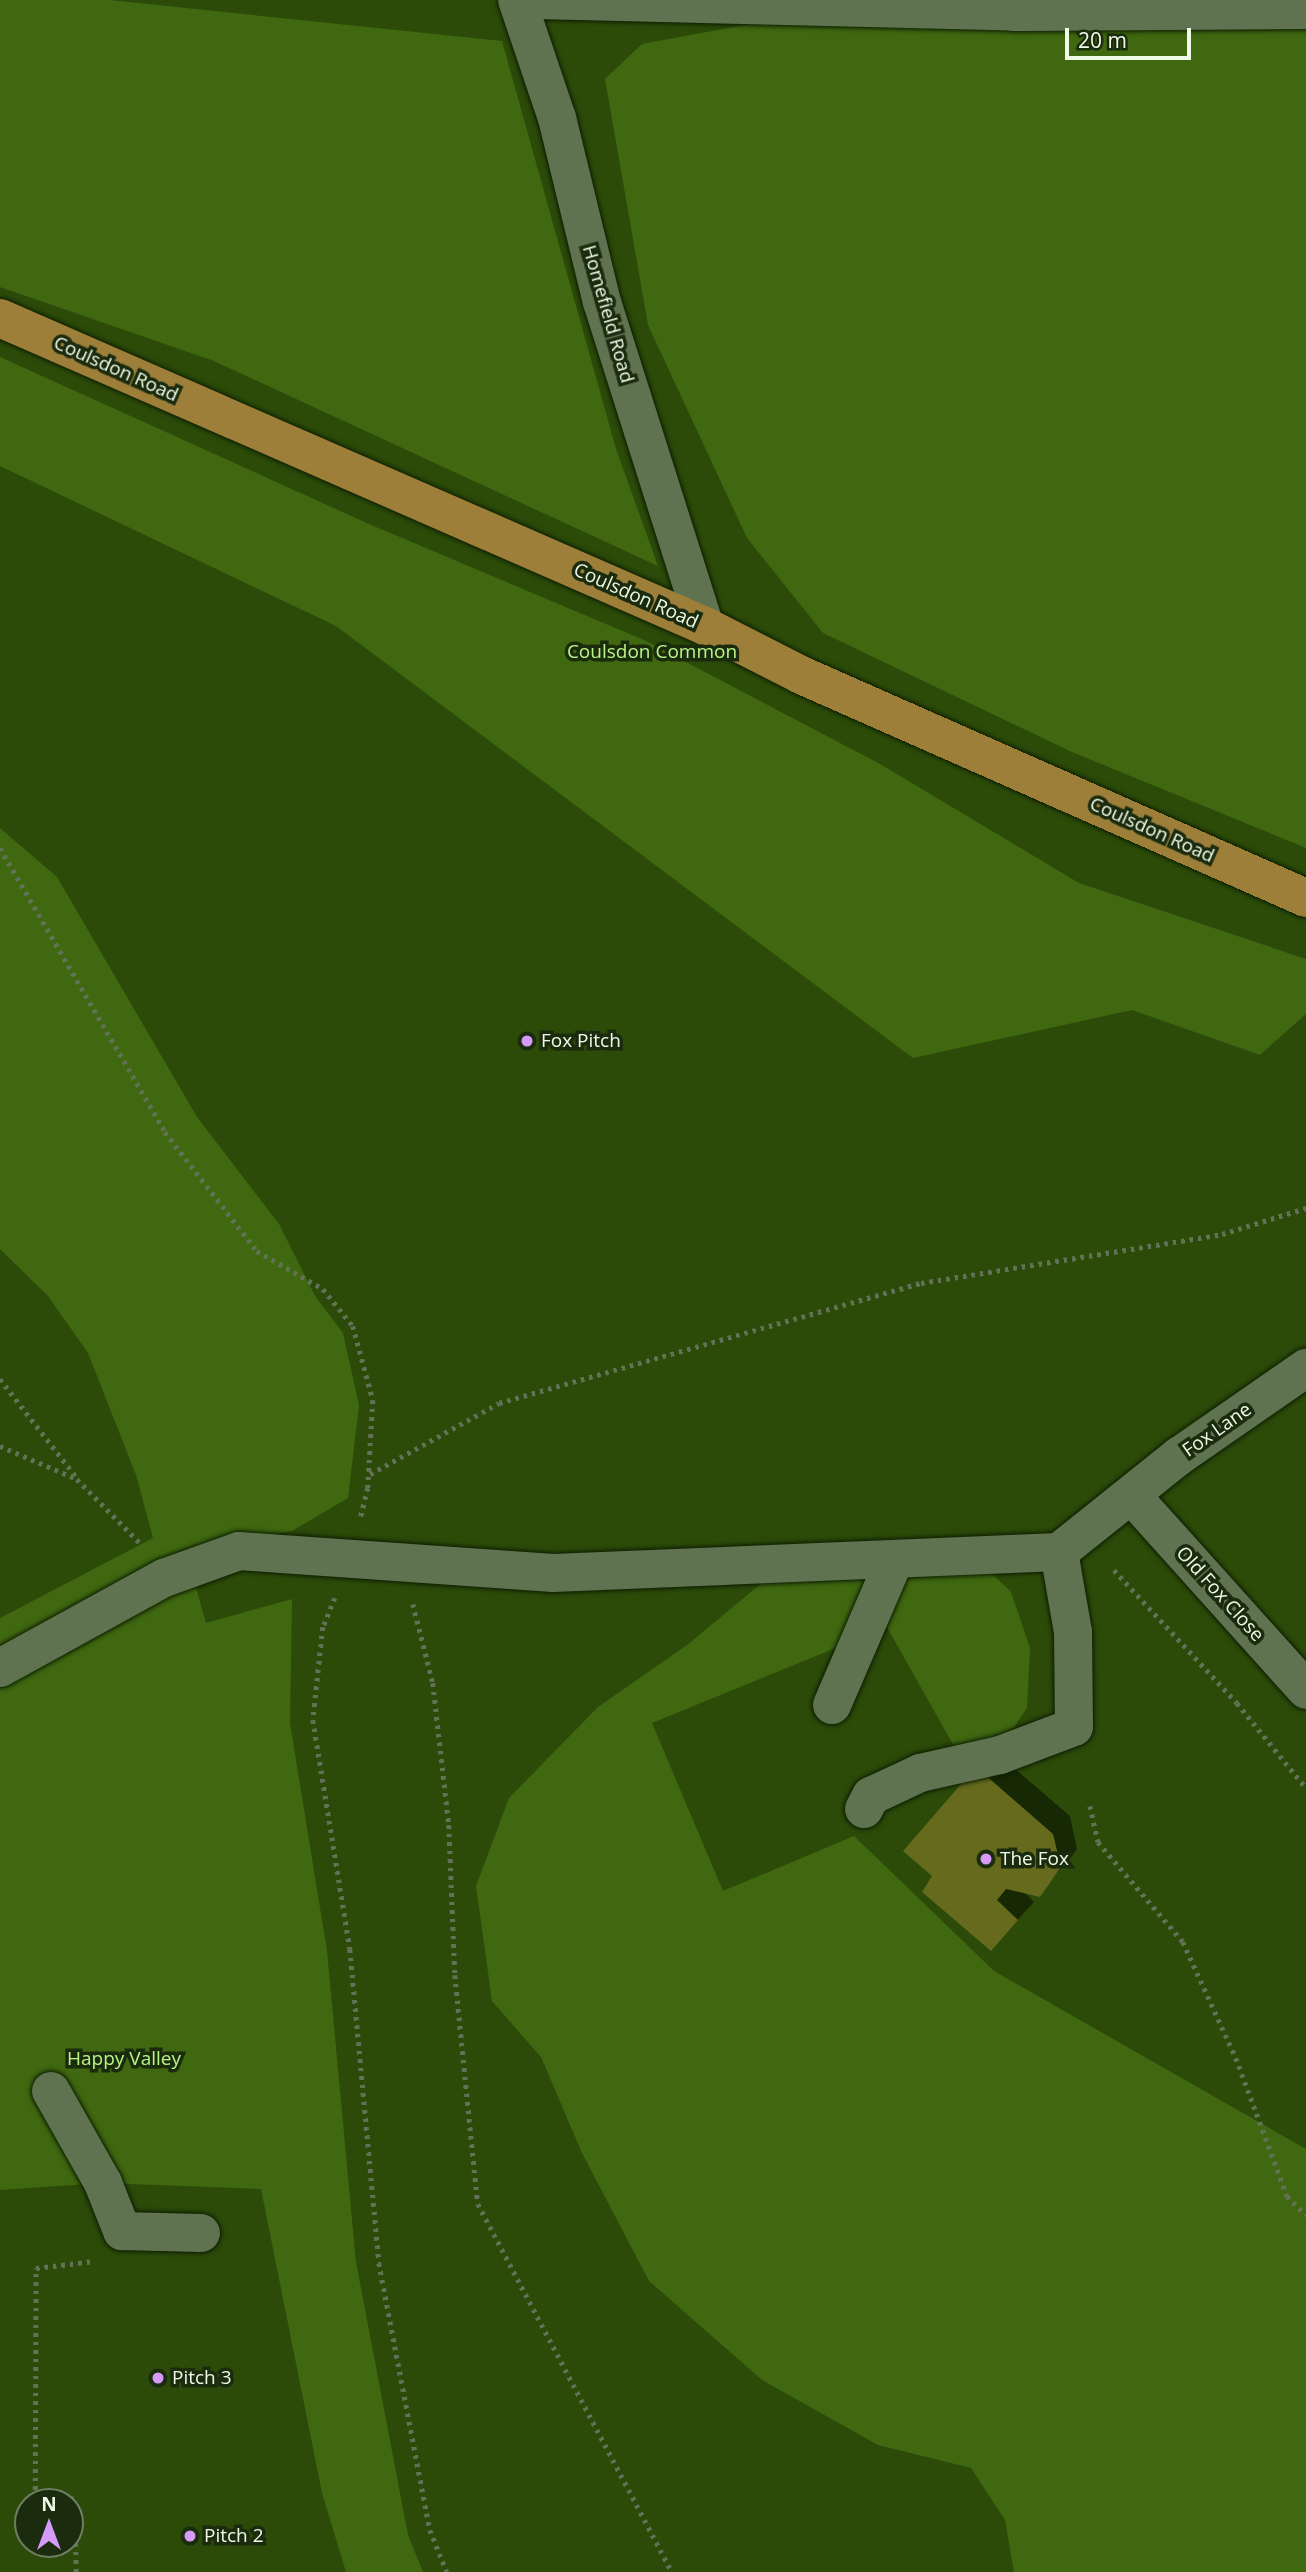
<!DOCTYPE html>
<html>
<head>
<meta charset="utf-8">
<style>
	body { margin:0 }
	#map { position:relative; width:1306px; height:2572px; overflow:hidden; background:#253517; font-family:"Open Sans",sans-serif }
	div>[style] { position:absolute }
	.green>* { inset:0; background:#2c4b09 }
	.forest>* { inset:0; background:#3f6810 }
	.shadow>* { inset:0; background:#0007 }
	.building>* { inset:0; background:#666a1d }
	.path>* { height:4.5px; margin-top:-2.25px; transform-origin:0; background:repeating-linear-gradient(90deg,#637157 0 3.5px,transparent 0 8.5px) }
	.roads { filter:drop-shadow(0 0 2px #0d1d01) drop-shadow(0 0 2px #0d1d01) }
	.minor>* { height:38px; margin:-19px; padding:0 19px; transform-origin:19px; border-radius:19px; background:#607351 }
	.major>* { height:38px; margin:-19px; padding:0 19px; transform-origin:19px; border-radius:19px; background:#9d7f3a }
	.dots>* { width:19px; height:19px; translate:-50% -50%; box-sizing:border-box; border:4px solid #1b2b0d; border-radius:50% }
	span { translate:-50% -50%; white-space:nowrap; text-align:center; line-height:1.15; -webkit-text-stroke:7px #1b2b0d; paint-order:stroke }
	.street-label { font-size:19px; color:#eef9e6 }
	.park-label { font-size:19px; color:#b8f486 }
	.poi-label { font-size:19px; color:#eef9e6 }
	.left { translate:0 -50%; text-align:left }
	.north { position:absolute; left:14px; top:2488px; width:70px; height:70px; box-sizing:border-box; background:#1b2b0d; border:2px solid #6f7d64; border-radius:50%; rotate:0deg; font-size:19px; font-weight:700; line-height:28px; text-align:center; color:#eef9e6 }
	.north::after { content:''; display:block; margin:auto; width:24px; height:32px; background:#d69bf9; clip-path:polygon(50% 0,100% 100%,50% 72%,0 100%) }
	.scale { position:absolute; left:1065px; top:28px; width:126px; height:32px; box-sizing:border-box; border:4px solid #eef9e6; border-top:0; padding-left:9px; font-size:21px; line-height:24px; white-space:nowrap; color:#eef9e6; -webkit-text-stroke:5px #1b2b0d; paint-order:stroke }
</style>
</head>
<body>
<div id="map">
	<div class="green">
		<div style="clip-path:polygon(evenodd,0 0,1306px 0,1306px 2572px,0 2572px,0 0,28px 2502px,70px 2502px,70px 2544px,28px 2544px,28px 2502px)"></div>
	</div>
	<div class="forest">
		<div style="clip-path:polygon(0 0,109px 0,502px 41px,616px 449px,658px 566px,214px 361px,0 287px)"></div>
		<div style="clip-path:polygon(761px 22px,1306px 23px,1306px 848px,1072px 752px,823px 633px,747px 538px,648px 325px,605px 79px,642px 44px)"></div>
		<div style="clip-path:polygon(0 357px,369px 524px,644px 640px,880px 764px,1079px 883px,1306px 959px,1306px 1014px,1260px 1055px,1132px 1010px,913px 1058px,336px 626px,0 466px)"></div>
		<div style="clip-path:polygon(0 828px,57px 877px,197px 1117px,279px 1224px,315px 1296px,343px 1333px,359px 1405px,348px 1498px,292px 1531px,232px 1541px,190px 1566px,206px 1623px,292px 1599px,290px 1723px,327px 1951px,356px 2262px,408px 2535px,423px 2572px,346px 2572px,322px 2493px,261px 2189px,103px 2183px,0 2190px,0 1618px,153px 1538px,136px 1475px,88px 1353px,48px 1296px,0 1249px)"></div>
		<div style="clip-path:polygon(987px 1569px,1011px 1592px,1030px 1648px,1027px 1708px,1003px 1743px,955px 1748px,887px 1627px,652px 1723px,723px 1891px,854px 1836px,994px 1971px,1306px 2149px,1306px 2572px,1014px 2572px,1005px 2520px,971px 2468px,878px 2445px,762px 2380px,649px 2281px,582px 2153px,541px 2057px,492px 2001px,476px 1886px,509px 1798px,598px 1707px,687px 1645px,763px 1582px)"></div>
	</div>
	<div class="shadow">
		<div style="clip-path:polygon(994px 1751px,1070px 1816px,1077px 1849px,1039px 1895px,1023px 1891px,1034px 1902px,991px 1949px,935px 1875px)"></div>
	</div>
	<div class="building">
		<div style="clip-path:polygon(976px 1767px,1053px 1834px,1061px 1867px,1040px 1897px,1006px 1889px,997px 1900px,1018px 1920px,991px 1951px,922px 1892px,932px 1876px,903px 1851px)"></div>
	</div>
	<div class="path">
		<div style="left:0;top:848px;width:328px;rotate:59.8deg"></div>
		<div style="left:165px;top:1132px;width:150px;rotate:52.3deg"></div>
		<div style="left:257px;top:1251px;width:76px;rotate:29.9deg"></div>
		<div style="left:323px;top:1289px;width:48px;rotate:51deg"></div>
		<div style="left:353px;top:1326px;width:77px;rotate:74.9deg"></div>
		<div style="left:373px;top:1400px;width:88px;rotate:93.3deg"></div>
		<div style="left:368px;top:1488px;width:33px;rotate:104deg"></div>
		<div style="left:0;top:1379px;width:125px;rotate:52.1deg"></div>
		<div style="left:0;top:1446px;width:84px;rotate:23.2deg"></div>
		<div style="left:77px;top:1479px;width:93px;rotate:45.4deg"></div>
		<div style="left:370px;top:1474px;width:147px;rotate:-28.8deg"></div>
		<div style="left:499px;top:1403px;width:439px;rotate:-15.9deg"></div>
		<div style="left:921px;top:1283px;width:305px;rotate:-9.2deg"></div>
		<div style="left:1222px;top:1234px;width:88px;rotate:-17.2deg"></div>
		<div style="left:1114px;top:1570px;width:181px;rotate:47.2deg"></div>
		<div style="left:1237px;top:1703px;width:109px;rotate:50.9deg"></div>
		<div style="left:335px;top:1598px;width:31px;rotate:112deg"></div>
		<div style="left:323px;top:1627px;width:94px;rotate:96.1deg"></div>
		<div style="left:313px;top:1720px;width:232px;rotate:80.8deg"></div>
		<div style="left:350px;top:1949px;width:315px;rotate:84.7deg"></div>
		<div style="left:379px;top:2263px;width:272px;rotate:79.2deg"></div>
		<div style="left:430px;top:2530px;width:45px;rotate:68deg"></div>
		<div style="left:413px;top:1604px;width:81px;rotate:75.8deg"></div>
		<div style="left:433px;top:1683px;width:143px;rotate:83.6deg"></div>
		<div style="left:449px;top:1825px;width:150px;rotate:87.7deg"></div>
		<div style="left:455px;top:1975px;width:230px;rotate:84.3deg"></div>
		<div style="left:478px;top:2204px;width:416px;rotate:62.2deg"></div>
		<div style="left:1090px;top:1806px;width:37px;rotate:77deg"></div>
		<div style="left:1098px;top:1842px;width:131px;rotate:49.6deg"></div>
		<div style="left:1183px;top:1942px;width:128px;rotate:65.4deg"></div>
		<div style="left:1236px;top:2058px;width:147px;rotate:69.7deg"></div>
		<div style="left:1287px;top:2196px;width:27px;rotate:45deg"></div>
		<div style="left:76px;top:2572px;width:73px;rotate:-91.6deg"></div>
		<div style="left:74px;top:2499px;width:39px;rotate:-179deg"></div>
		<div style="left:35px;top:2498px;width:230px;rotate:-89.8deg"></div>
		<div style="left:36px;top:2268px;width:59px;rotate:-6.8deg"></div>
	</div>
	<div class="roads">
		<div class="minor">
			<div style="left:517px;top:0;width:125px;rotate:71.3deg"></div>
			<div style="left:557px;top:118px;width:189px;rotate:76.3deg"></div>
			<div style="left:602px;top:302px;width:340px;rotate:72.4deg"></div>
			<div style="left:537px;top:0;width:476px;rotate:1.4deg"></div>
			<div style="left:1013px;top:12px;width:293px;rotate:-0.4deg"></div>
			<div style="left:1133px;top:1497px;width:259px;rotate:48.1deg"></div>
			<div style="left:0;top:1668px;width:187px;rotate:-28.8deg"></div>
			<div style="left:164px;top:1578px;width:80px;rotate:-19.8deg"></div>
			<div style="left:239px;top:1551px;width:315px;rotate:4deg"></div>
			<div style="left:553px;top:1573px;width:506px;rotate:-2.38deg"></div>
			<div style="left:1059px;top:1552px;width:154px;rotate:-38.7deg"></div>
			<div style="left:1179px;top:1456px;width:155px;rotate:-34.7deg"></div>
			<div style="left:832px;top:1705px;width:159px;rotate:-66.7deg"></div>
			<div style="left:864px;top:1809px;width:15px;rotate:-62deg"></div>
			<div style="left:871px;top:1796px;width:54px;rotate:-25.1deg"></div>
			<div style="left:920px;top:1773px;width:82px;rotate:-12.7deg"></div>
			<div style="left:1000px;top:1755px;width:79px;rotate:-20.7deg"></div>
			<div style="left:1074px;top:1727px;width:95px;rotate:-90.6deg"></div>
			<div style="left:1073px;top:1632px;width:81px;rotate:-99.9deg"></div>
			<div style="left:51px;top:2091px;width:106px;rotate:60.5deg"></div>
			<div style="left:103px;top:2183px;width:52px;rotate:68.4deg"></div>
			<div style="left:122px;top:2231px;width:79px;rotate:1.5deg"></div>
		</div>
		<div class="major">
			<div style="left:0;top:318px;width:769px;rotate:23.6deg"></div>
			<div style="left:705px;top:626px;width:108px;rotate:27deg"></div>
			<div style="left:801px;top:675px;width:552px;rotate:23.83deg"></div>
		</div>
	</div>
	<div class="dots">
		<div style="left:527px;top:1041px;background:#d69bf9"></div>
		<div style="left:986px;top:1859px;background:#d69bf9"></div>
		<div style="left:158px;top:2378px;background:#d69bf9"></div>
		<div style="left:190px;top:2536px;background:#d69bf9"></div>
	</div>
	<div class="street-label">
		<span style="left:608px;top:314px;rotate:74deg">Homefield Road</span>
		<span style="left:116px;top:369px;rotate:24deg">Coulsdon Road</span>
		<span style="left:636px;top:596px;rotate:24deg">Coulsdon Road</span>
		<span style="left:1152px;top:830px;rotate:24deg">Coulsdon Road</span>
		<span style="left:1217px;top:1430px;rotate:-35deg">Fox Lane</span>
		<span style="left:1220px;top:1594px;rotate:48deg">Old Fox Close</span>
	</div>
	<div class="park-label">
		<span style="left:652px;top:652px">Coulsdon Common</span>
		<span style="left:124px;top:2059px">Happy Valley</span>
	</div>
	<div class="poi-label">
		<span class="left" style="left:541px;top:1041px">Fox Pitch</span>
		<span class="left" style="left:1000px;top:1859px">The Fox</span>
		<span class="left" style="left:172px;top:2378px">Pitch 3</span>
		<span class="left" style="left:204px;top:2536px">Pitch 2</span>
	</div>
	<div class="north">N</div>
	<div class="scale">20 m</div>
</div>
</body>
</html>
